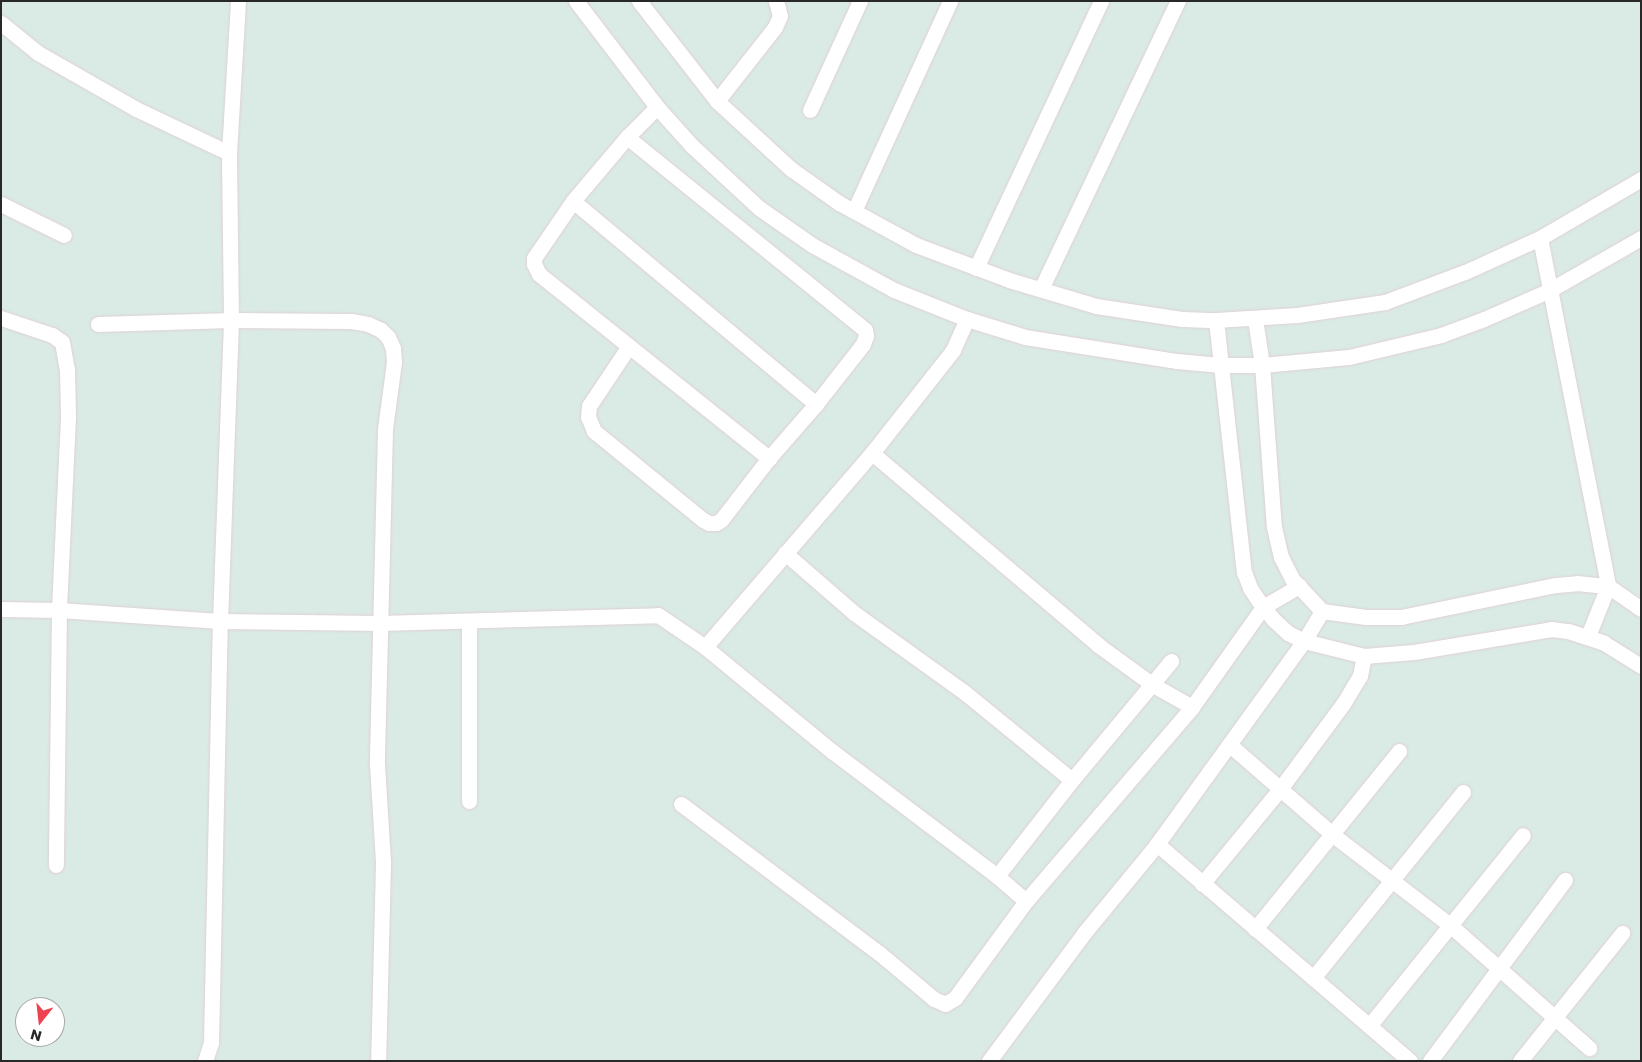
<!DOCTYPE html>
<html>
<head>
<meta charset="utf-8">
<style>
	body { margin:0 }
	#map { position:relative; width:1642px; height:1062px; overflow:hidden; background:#daeae5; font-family:Poppins,sans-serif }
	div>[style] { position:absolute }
	.roads { filter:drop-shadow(0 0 1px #e0d0d1) drop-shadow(0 0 1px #e0d0d1) }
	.minor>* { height:15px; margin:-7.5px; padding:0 7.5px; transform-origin:7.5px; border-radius:7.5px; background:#fff }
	span { translate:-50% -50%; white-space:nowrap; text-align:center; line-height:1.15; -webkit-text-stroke:4px #fff; paint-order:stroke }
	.frame { position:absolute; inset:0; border:2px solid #282828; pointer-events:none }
	.north { position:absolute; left:15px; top:997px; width:50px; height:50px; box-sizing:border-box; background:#fff; border:1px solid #a9a9a9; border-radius:50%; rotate:196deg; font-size:14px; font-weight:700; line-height:20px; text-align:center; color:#282828 }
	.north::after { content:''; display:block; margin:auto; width:18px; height:22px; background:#ef4250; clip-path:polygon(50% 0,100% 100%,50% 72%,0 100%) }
</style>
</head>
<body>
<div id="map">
	<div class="roads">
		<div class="minor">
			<div style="left:576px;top:1px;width:133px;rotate:52.6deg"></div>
			<div style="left:657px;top:107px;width:52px;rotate:48.1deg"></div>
			<div style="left:692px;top:146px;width:91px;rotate:42.8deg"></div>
			<div style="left:759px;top:208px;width:65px;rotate:34.9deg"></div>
			<div style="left:812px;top:245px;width:94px;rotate:28.8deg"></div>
			<div style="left:894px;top:290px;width:79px;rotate:21.7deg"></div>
			<div style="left:967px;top:319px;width:61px;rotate:17.2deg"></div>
			<div style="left:1025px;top:337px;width:154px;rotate:9deg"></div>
			<div style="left:1177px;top:361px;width:44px;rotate:5.2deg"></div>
			<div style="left:1221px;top:365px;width:41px"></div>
			<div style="left:1262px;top:365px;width:87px;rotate:-5.3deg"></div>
			<div style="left:1349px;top:357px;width:95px;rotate:-13.4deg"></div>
			<div style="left:1441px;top:335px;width:46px;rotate:-20.4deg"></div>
			<div style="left:1484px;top:319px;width:70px;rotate:-23.6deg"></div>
			<div style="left:1548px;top:291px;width:107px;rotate:-29.7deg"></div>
			<div style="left:639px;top:1px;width:127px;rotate:52deg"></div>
			<div style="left:717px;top:101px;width:100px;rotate:42.6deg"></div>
			<div style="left:791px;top:169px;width:59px;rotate:35.3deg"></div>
			<div style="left:839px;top:203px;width:88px;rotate:28.6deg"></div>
			<div style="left:916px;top:245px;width:99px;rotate:20.6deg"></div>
			<div style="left:1009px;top:280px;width:91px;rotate:16.6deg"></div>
			<div style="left:1096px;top:306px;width:87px;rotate:8.6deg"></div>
			<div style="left:1182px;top:319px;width:34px;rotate:2deg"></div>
			<div style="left:1216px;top:320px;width:81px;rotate:-3.5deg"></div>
			<div style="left:1297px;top:315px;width:89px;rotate:-8.4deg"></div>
			<div style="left:1385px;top:302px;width:85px;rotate:-20.6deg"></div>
			<div style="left:1465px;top:272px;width:82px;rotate:-24.4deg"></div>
			<div style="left:1540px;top:238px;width:117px;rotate:-30.3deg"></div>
			<div style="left:1px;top:23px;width:48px;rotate:39deg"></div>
			<div style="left:38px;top:53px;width:113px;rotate:29.7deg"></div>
			<div style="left:136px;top:109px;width:103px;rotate:25.3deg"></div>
			<div style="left:717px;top:101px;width:94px;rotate:-51.9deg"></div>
			<div style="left:775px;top:27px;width:12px;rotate:-66deg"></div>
			<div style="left:780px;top:16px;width:16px;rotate:-105deg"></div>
			<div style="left:657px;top:107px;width:42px;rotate:135deg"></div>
			<div style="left:627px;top:137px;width:84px;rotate:130.2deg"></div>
			<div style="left:573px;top:201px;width:69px;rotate:124.4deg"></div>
			<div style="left:534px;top:258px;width:6px;rotate:90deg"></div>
			<div style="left:534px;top:264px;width:11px;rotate:63deg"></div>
			<div style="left:539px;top:274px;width:295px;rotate:38.7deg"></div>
			<div style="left:810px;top:110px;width:120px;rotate:-65.4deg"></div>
			<div style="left:627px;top:137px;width:306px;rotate:39deg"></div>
			<div style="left:865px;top:330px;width:6px;rotate:81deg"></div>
			<div style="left:866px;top:336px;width:9px;rotate:111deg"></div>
			<div style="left:863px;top:344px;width:76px;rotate:128.1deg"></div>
			<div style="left:816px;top:404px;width:72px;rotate:131deg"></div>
			<div style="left:769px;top:458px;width:78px;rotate:127.7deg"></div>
			<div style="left:721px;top:520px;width:6px;rotate:149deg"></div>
			<div style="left:716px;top:523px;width:7px;rotate:180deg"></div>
			<div style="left:709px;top:523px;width:7px;rotate:-153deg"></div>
			<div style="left:703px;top:520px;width:141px;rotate:-140.8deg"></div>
			<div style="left:594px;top:431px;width:15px;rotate:-113deg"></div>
			<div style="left:588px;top:417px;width:11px;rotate:-85deg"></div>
			<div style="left:589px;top:406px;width:72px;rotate:-56.3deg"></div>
			<div style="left:573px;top:201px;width:317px;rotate:39.9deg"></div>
			<div style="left:1px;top:204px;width:70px;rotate:26.2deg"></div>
			<div style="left:854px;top:211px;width:231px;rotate:-65.4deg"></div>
			<div style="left:1540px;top:238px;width:355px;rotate:78.9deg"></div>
			<div style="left:1608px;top:586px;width:54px;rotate:111.8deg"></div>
			<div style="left:976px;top:268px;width:295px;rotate:-64.9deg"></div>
			<div style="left:1041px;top:289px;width:319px;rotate:-64.6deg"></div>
			<div style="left:1px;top:318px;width:54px;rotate:18.4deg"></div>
			<div style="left:52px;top:335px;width:12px;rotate:35deg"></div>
			<div style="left:62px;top:342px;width:27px;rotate:80deg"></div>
			<div style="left:67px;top:369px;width:48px;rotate:88.8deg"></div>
			<div style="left:68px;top:417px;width:193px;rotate:92.7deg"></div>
			<div style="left:59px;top:610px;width:255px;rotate:90.7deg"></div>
			<div style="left:1255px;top:319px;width:47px;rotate:81.3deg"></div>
			<div style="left:1262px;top:365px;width:162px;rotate:85.8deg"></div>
			<div style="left:1274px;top:527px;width:31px;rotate:77deg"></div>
			<div style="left:1281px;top:557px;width:25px;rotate:63deg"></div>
			<div style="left:1292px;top:579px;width:44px;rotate:46.8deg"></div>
			<div style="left:1322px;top:611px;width:44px;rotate:7.8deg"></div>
			<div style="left:1366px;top:617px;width:35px"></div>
			<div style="left:1401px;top:617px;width:158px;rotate:-11.7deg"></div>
			<div style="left:1556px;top:585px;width:21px;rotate:-5deg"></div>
			<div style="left:1577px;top:583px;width:31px;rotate:6deg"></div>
			<div style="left:1608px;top:586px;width:40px;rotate:34.9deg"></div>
			<div style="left:1216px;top:320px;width:254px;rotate:83.7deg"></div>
			<div style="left:1244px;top:572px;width:17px;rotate:69deg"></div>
			<div style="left:1250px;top:588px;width:23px;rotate:56deg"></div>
			<div style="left:1263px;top:607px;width:17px;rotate:50deg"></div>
			<div style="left:1274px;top:620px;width:19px;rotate:43deg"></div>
			<div style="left:1288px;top:633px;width:18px;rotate:27deg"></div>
			<div style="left:1304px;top:641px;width:62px;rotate:14deg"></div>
			<div style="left:1364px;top:656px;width:50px;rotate:-4.6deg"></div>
			<div style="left:1414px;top:652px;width:139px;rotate:-9.5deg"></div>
			<div style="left:1551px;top:629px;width:17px;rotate:7deg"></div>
			<div style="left:1568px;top:631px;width:38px;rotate:18deg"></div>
			<div style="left:1604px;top:643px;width:44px;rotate:31.9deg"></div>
			<div style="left:98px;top:324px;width:133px;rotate:-1.7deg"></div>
			<div style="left:231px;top:320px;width:120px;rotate:0.5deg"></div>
			<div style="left:351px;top:321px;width:17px;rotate:10deg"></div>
			<div style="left:368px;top:324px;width:14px;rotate:25deg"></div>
			<div style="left:381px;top:330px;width:10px;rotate:45deg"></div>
			<div style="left:388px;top:337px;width:12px;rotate:66deg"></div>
			<div style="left:393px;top:348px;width:14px;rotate:86deg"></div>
			<div style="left:394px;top:362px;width:68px;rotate:97.7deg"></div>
			<div style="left:385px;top:429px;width:335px;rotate:91.4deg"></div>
			<div style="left:377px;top:764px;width:99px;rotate:86.5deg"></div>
			<div style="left:383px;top:863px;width:198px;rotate:91.4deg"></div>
			<div style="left:872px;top:453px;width:297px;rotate:40.3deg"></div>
			<div style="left:1098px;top:645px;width:68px;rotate:36deg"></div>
			<div style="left:1153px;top:685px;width:45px;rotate:29.4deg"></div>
			<div style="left:785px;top:553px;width:91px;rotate:41deg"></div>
			<div style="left:854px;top:613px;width:135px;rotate:35.7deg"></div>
			<div style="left:964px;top:692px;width:139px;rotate:39.2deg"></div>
			<div style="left:1px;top:609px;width:58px;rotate:1deg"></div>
			<div style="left:59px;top:610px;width:161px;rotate:3.9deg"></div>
			<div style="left:220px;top:621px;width:160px;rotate:0.7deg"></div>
			<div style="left:380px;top:623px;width:278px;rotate:-1.6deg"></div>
			<div style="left:658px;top:615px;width:57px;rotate:34.2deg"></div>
			<div style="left:705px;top:647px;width:166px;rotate:39.4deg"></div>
			<div style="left:833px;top:752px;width:206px;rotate:37.1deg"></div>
			<div style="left:997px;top:876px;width:38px;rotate:41deg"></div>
			<div style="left:705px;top:647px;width:256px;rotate:-49.3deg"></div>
			<div style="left:872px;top:453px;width:131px;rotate:-51.8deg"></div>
			<div style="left:953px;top:350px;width:34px;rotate:-66deg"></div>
			<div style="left:1230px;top:745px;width:137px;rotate:41.1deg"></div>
			<div style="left:1333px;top:835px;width:148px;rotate:37.6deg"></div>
			<div style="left:1450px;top:925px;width:186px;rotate:41.5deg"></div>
			<div style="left:469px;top:801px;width:180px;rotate:-90deg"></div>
			<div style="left:681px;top:804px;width:248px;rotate:37deg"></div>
			<div style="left:879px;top:953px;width:72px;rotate:39.9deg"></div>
			<div style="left:934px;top:999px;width:12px;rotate:24deg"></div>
			<div style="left:945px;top:1004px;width:12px;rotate:-31deg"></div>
			<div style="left:955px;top:998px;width:120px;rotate:-53.8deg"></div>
			<div style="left:1026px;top:901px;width:255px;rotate:-49.4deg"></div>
			<div style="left:1192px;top:707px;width:123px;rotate:-54.6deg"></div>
			<div style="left:1263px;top:607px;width:42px;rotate:-30.3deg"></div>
			<div style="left:1157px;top:844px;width:333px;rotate:40.6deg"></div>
			<div style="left:997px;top:876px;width:122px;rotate:-52deg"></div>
			<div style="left:1072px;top:780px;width:155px;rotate:-50.2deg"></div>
			<div style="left:1202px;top:884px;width:123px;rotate:-50.6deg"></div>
			<div style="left:1280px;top:789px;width:106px;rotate:-53.5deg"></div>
			<div style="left:1343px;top:704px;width:33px;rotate:-59deg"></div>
			<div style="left:1360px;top:676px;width:20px;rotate:-79deg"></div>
			<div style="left:1255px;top:929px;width:229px;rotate:-51deg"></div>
			<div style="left:1313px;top:978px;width:239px;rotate:-51.1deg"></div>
			<div style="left:1369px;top:1026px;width:245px;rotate:-51.1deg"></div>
			<div style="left:205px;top:1061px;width:19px;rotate:-72deg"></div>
			<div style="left:211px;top:1043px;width:422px;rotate:-88.8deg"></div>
			<div style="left:220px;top:621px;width:301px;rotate:-87.9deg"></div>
			<div style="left:231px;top:320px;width:167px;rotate:-90.7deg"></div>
			<div style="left:229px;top:153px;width:152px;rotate:-86.6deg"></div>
			<div style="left:989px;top:1061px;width:159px;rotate:-53.4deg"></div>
			<div style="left:1084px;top:933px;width:115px;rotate:-50.6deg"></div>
			<div style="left:1157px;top:844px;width:251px;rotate:-54.1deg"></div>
			<div style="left:1304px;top:641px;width:35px;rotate:-59deg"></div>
			<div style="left:1430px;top:1061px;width:226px;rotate:-53.3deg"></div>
			<div style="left:1520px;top:1061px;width:164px;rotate:-51.4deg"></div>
		</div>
	</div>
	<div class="frame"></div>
	<div class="north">N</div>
</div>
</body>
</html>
